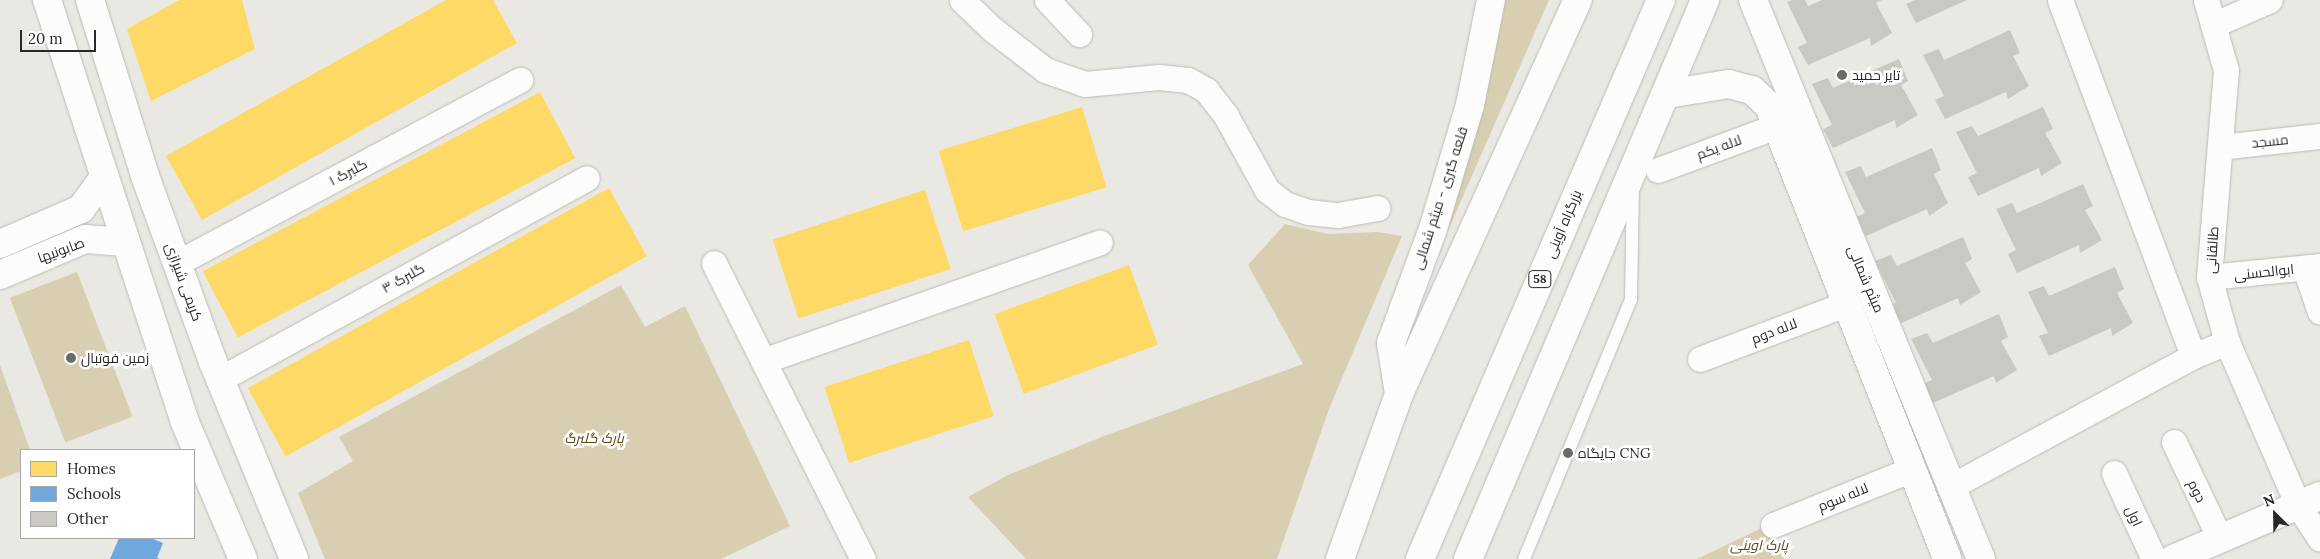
<!DOCTYPE html>
<html>
<head>
<meta charset="utf-8">
<style>
	body { margin:0 }
	#map { position:relative; width:2320px; height:559px; overflow:hidden; background:#eae8e2; font-family:Lora,Cairo,serif }
	div>[style] { position:absolute }
	.green>* { inset:0; background:#d8ceb1; transform-origin:0 0 }
	.homes>* { inset:0; background:#ffd966; transform-origin:0 0 }
	.schools>* { inset:0; background:#6fa8dc }
	.building>* { inset:0; background:#c9c8c3 }
	.roads { filter:drop-shadow(0 0 1px #bbbab5) drop-shadow(0 0 1px #bbbab5) }
	.service>* { height:12px; margin:-6px; padding:0 6px; transform-origin:6px; border-radius:6px; background:#fcfcfb }
	.minor>* { height:25px; margin:-12.5px; padding:0 12.5px; transform-origin:12.5px; border-radius:12.5px; background:#fcfcfb }
	.tertiary>* { height:28px; margin:-14px; padding:0 14px; transform-origin:14px; border-radius:14px; background:#fcfcfb }
	.secondary>* { height:28px; margin:-14px; padding:0 14px; transform-origin:14px; border-radius:14px; background:#fcfcfb }
	.trunk>* { height:28px; margin:-14px; padding:0 14px; transform-origin:14px; border-radius:14px; background:#fcfcfb }
	.dots>* { width:14px; height:14px; translate:-50% -50%; box-sizing:border-box; border:2px solid #fff; border-radius:50% }
	span { translate:-50% -50%; white-space:nowrap; text-align:center; line-height:1.15; -webkit-text-stroke:5px #fff; paint-order:stroke }
	.shield-label span { padding:1px 4px; background:#fff; border:1px solid; border-radius:4px; -webkit-text-stroke-width:0 }
	.shield-label { font-size:12px; color:#2a2824; font-weight:700 }
	.poi-label { font-size:14px; color:#2a2824 }
	.left { translate:0 -50%; text-align:left }
	.street-label { font-size:14px; color:#2a2824 }
	.park-label { font-size:14px; color:#58481b; font-style:italic }
	.legend { position:absolute; left:20px; top:449px; width:175px; height:90px; box-sizing:border-box; background:#fff; border:1px solid #aaa9a7; margin:0; padding:6px 9px; list-style:none; font-size:15px; color:#2a2824 }
	.legend li { display:flex; align-items:center; gap:10px; height:25px }
	.legend b { width:25px; border:1px solid #aaa9a7 }
	.north { position:absolute; left:2250px; top:489px; width:50px; height:50px; -webkit-text-stroke:4px #fff; paint-order:stroke; rotate:337deg; font-size:14px; font-weight:700; line-height:20px; text-align:center; color:#2a2824 }
	.north::after { content:''; display:block; margin:auto; width:18px; height:22px; background:#2a2824; clip-path:polygon(50% 0,100% 100%,50% 72%,0 100%) }
	.scale { position:absolute; left:20px; top:30px; width:76px; height:22px; box-sizing:border-box; border:2px solid #2a2824; border-top:0; padding-left:6px; font-size:15px; line-height:18px; white-space:nowrap; color:#2a2824; -webkit-text-stroke:4px #fff; paint-order:stroke }
</style>
</head>
<body>
<div id="map">
	<div class="green">
		<div style="clip-path:polygon(1504px 0,1549px 0,1442px 244px,1502px 14px)"></div>
		<div style="clip-path:polygon(1285px 224px,1328px 234px,1377px 232px,1402px 236px,1329px 409px,1277px 559px,1026px 559px,968px 497px,1008px 475px,1104px 436px,1303px 364px,1248px 265px)"></div>
		<div style="left:77px;top:272px;width:155px;height:72px;rotate:69deg"></div>
		<div style="clip-path:polygon(621px 285px,645px 327px,685px 306px,790px 526px,721px 559px,325px 559px,298px 493px,353px 461px,339px 437px)"></div>
		<div style="clip-path:polygon(0 365px,30px 450px,21px 450px,21px 471px,0 479px)"></div>
		<div style="clip-path:polygon(1768px 525px,1784px 559px,1697px 559px)"></div>
	</div>
	<div class="homes">
		<div style="clip-path:polygon(179px 0,242px 0,255px 49px,151px 101px,127px 29px)"></div>
		<div style="clip-path:polygon(446px 0,493px 0,517px 43px,202px 220px,166px 156px)"></div>
		<div style="left:540px;top:92px;width:75px;height:382px;rotate:62deg"></div>
		<div style="left:1082px;top:107px;width:84px;height:150px;rotate:73deg"></div>
		<div style="left:609px;top:188px;width:78px;height:413px;rotate:61deg"></div>
		<div style="left:925px;top:190px;width:83px;height:160px;rotate:72deg"></div>
		<div style="left:1129px;top:265px;width:85px;height:143px;rotate:70deg"></div>
		<div style="left:969px;top:340px;width:80px;height:152px;rotate:72deg"></div>
	</div>
	<div class="schools">
		<div style="clip-path:polygon(119px 538px,151px 538px,163px 543px,157px 558px,160px 559px,110px 559px)"></div>
	</div>
	<div class="building">
		<div style="clip-path:polygon(1792px 0,1805px 0,1808px 6px,1822px 0,1882px 0,1876px 3px,1892px 33px,1871px 46px,1870px 38px,1808px 65px,1798px 47px,1807px 43px,1787px 2px)"></div>
		<div style="clip-path:polygon(1915px 0,1967px 0,1916px 23px,1906px 4px)"></div>
		<div style="clip-path:polygon(2010px 30px,2020px 53px,2013px 56px,2029px 86px,2008px 99px,2006px 92px,1945px 119px,1935px 100px,1944px 96px,1923px 55px,1939px 49px,1944px 60px)"></div>
		<div style="clip-path:polygon(1899px 59px,1908px 81px,1901px 85px,1918px 115px,1896px 128px,1895px 120px,1833px 148px,1823px 129px,1832px 125px,1812px 84px,1828px 78px,1833px 88px)"></div>
		<div style="clip-path:polygon(2043px 107px,2053px 129px,2045px 133px,2062px 163px,2041px 176px,2039px 168px,1978px 196px,1968px 177px,1977px 173px,1956px 132px,1972px 126px,1978px 136px)"></div>
		<div style="clip-path:polygon(1932px 148px,1941px 170px,1934px 174px,1948px 203px,1929px 216px,1927px 209px,1866px 236px,1856px 217px,1865px 213px,1845px 172px,1861px 166px,1866px 177px)"></div>
		<div style="clip-path:polygon(2083px 184px,2093px 206px,2085px 210px,2102px 240px,2080px 253px,2079px 245px,2017px 273px,2008px 254px,2016px 250px,1996px 209px,2012px 203px,2017px 213px)"></div>
		<div style="clip-path:polygon(1963px 237px,1972px 259px,1965px 263px,1981px 292px,1960px 305px,1958px 298px,1897px 325px,1887px 306px,1896px 303px,1875px 261px,1891px 255px,1897px 266px)"></div>
		<div style="clip-path:polygon(2115px 267px,2124px 289px,2117px 293px,2133px 323px,2112px 336px,2111px 328px,2049px 356px,2039px 336px,2048px 333px,2028px 292px,2044px 286px,2049px 296px)"></div>
		<div style="clip-path:polygon(1999px 314px,2008px 337px,2001px 341px,2017px 370px,1996px 383px,1994px 376px,1933px 403px,1923px 384px,1932px 380px,1911px 339px,1927px 333px,1933px 343px)"></div>
	</div>
	<div class="roads">
		<div class="service">
			<div style="left:1524px;top:559px;width:280px;rotate:-67.6deg"></div>
			<div style="left:1631px;top:300px;width:112px;rotate:-89deg"></div>
		</div>
		<div class="minor">
			<div style="left:962px;top:0;width:42px;rotate:44deg"></div>
			<div style="left:992px;top:29px;width:67px;rotate:37.7deg"></div>
			<div style="left:1045px;top:70px;width:42px;rotate:19.3deg"></div>
			<div style="left:1085px;top:84px;width:74px;rotate:-5.4deg"></div>
			<div style="left:1159px;top:77px;width:29px;rotate:6deg"></div>
			<div style="left:1188px;top:80px;width:21px;rotate:29deg"></div>
			<div style="left:1206px;top:90px;width:33px;rotate:52deg"></div>
			<div style="left:1226px;top:116px;width:85px;rotate:61deg"></div>
			<div style="left:1267px;top:190px;width:23px;rotate:38deg"></div>
			<div style="left:1285px;top:204px;width:24px;rotate:19deg"></div>
			<div style="left:1308px;top:212px;width:30px;rotate:6deg"></div>
			<div style="left:1338px;top:215px;width:40px;rotate:-10deg"></div>
			<div style="left:1047px;top:0;width:47px;rotate:46.7deg"></div>
			<div style="left:2060px;top:0;width:380px;rotate:69.5deg"></div>
			<div style="left:2206px;top:0;width:73px;rotate:74.1deg"></div>
			<div style="left:2226px;top:70px;width:208px;rotate:94.7deg"></div>
			<div style="left:2209px;top:277px;width:67px;rotate:74.5deg"></div>
			<div style="left:2227px;top:342px;width:178px;rotate:66.5deg"></div>
			<div style="left:2298px;top:505px;width:40px;rotate:57.1deg"></div>
			<div style="left:2213px;top:25px;width:62px;rotate:-23.7deg"></div>
			<div style="left:2220px;top:147px;width:101px;rotate:-6.3deg"></div>
			<div style="left:1658px;top:170px;width:129px;rotate:-20.4deg"></div>
			<div style="left:177px;top:263px;width:389px;rotate:-28.1deg"></div>
			<div style="left:714px;top:263px;width:331px;rotate:63.3deg"></div>
			<div style="left:2305px;top:268px;width:46px;rotate:71.2deg"></div>
			<div style="left:2209px;top:277px;width:112px;rotate:-5.7deg"></div>
			<div style="left:1700px;top:359px;width:158px;rotate:-20.7deg"></div>
			<div style="left:763px;top:361px;width:357px;rotate:-19.4deg"></div>
			<div style="left:220px;top:379px;width:418px;rotate:-28.7deg"></div>
			<div style="left:2174px;top:442px;width:107px;rotate:64.6deg"></div>
			<div style="left:2114px;top:473px;width:95px;rotate:65.1deg"></div>
			<div style="left:1952px;top:486px;width:274px;rotate:-28.3deg"></div>
			<div style="left:2193px;top:356px;width:37px;rotate:-22deg"></div>
			<div style="left:1773px;top:525px;width:150px;rotate:-21.9deg"></div>
		</div>
		<div class="tertiary">
			<div style="left:47px;top:0;width:442px;rotate:71.9deg"></div>
			<div style="left:184px;top:420px;width:151px;rotate:67deg"></div>
			<div style="left:90px;top:0;width:184px;rotate:72.6deg"></div>
			<div style="left:145px;top:176px;width:198px;rotate:69.9deg"></div>
			<div style="left:213px;top:362px;width:213px;rotate:67.6deg"></div>
			<div style="left:0;top:244px;width:88px;rotate:-23.4deg"></div>
			<div style="left:81px;top:209px;width:37px;rotate:-54deg"></div>
			<div style="left:0;top:275px;width:92px;rotate:-23deg"></div>
			<div style="left:85px;top:239px;width:40px;rotate:4.3deg"></div>
			<div style="left:2173px;top:559px;width:160px;rotate:-23.2deg"></div>
		</div>
		<div class="secondary">
			<div style="left:1753px;top:0;width:604px;rotate:67.81deg"></div>
			<div style="left:1667px;top:94px;width:63px;rotate:-9.2deg"></div>
			<div style="left:1729px;top:84px;width:24px;rotate:15deg"></div>
			<div style="left:1752px;top:90px;width:23px;rotate:43deg"></div>
			<div style="left:1769px;top:106px;width:487px;rotate:68.5deg"></div>
			<div style="left:1399px;top:394px;width:52px;rotate:-98.9deg"></div>
			<div style="left:1391px;top:343px;width:121px;rotate:-69.8deg"></div>
			<div style="left:1433px;top:229px;width:129px;rotate:-73.4deg"></div>
			<div style="left:1470px;top:105px;width:107px;rotate:-78.7deg"></div>
		</div>
		<div class="trunk">
			<div style="left:1340px;top:559px;width:175px;rotate:-70.3deg"></div>
			<div style="left:1399px;top:394px;width:433px;rotate:-65.6deg"></div>
			<div style="left:1420px;top:559px;width:609px;rotate:-66.68deg"></div>
			<div style="left:1468px;top:559px;width:607px;rotate:-67.02deg"></div>
		</div>
	</div>
	<div class="dots">
		<div style="left:1842px;top:75px;background:#6d6b66"></div>
		<div style="left:71px;top:358px;background:#6d6b66"></div>
		<div style="left:1568px;top:453px;background:#6d6b66"></div>
	</div>
	<div class="shield-label">
		<span style="left:1540px;top:279px">58</span>
	</div>
	<div class="poi-label">
		<span class="left" style="left:1852px;top:75px">تایر حمید</span>
		<span class="left" style="left:81px;top:358px">زمین فوتبال</span>
		<span class="left" style="left:1578px;top:453px">جایگاه CNG</span>
	</div>
	<div class="street-label">
		<span style="left:2270px;top:141px;rotate:-6deg">مسجد</span>
		<span style="left:1719px;top:147px;rotate:-20deg">لاله یکم</span>
		<span style="left:348px;top:172px;rotate:-28deg">گلبرگ ۱</span>
		<span style="left:1440px;top:198px;rotate:-72deg">قلعه گبری - میثم شمالی</span>
		<span style="left:1563px;top:224px;rotate:-67deg">بزرگراه آوینی</span>
		<span style="left:61px;top:250px;rotate:-20deg">صابونیها</span>
		<span style="left:2212px;top:250px;rotate:-86deg">طالقانی</span>
		<span style="left:2264px;top:272px;rotate:-6deg">ابوالحسنی</span>
		<span style="left:403px;top:278px;rotate:-29deg">گلبرگ ۳</span>
		<span style="left:1866px;top:279px;rotate:67deg">میثم شمالی</span>
		<span style="left:184px;top:282px;rotate:70deg">کریمی شیرازی</span>
		<span style="left:1774px;top:331px;rotate:-21deg">لاله دوم</span>
		<span style="left:2197px;top:491px;rotate:64deg">دوم</span>
		<span style="left:1843px;top:497px;rotate:-22deg">لاله سوم</span>
		<span style="left:2134px;top:516px;rotate:65deg">اول</span>
	</div>
	<div class="park-label">
		<span style="left:594px;top:438px">پارک گلبرگ</span>
		<span style="left:1759px;top:545px">پارک اوینی</span>
	</div>
	<ul class="legend">
	<li><b style="height:14px;background:#ffd966"></b>Homes</li>
	<li><b style="height:14px;background:#6fa8dc"></b>Schools</li>
	<li><b style="height:14px;background:#c9c8c3"></b>Other</li>
	</ul>
	<div class="north">N</div>
	<div class="scale">20 m</div>
</div>
</body>
</html>
